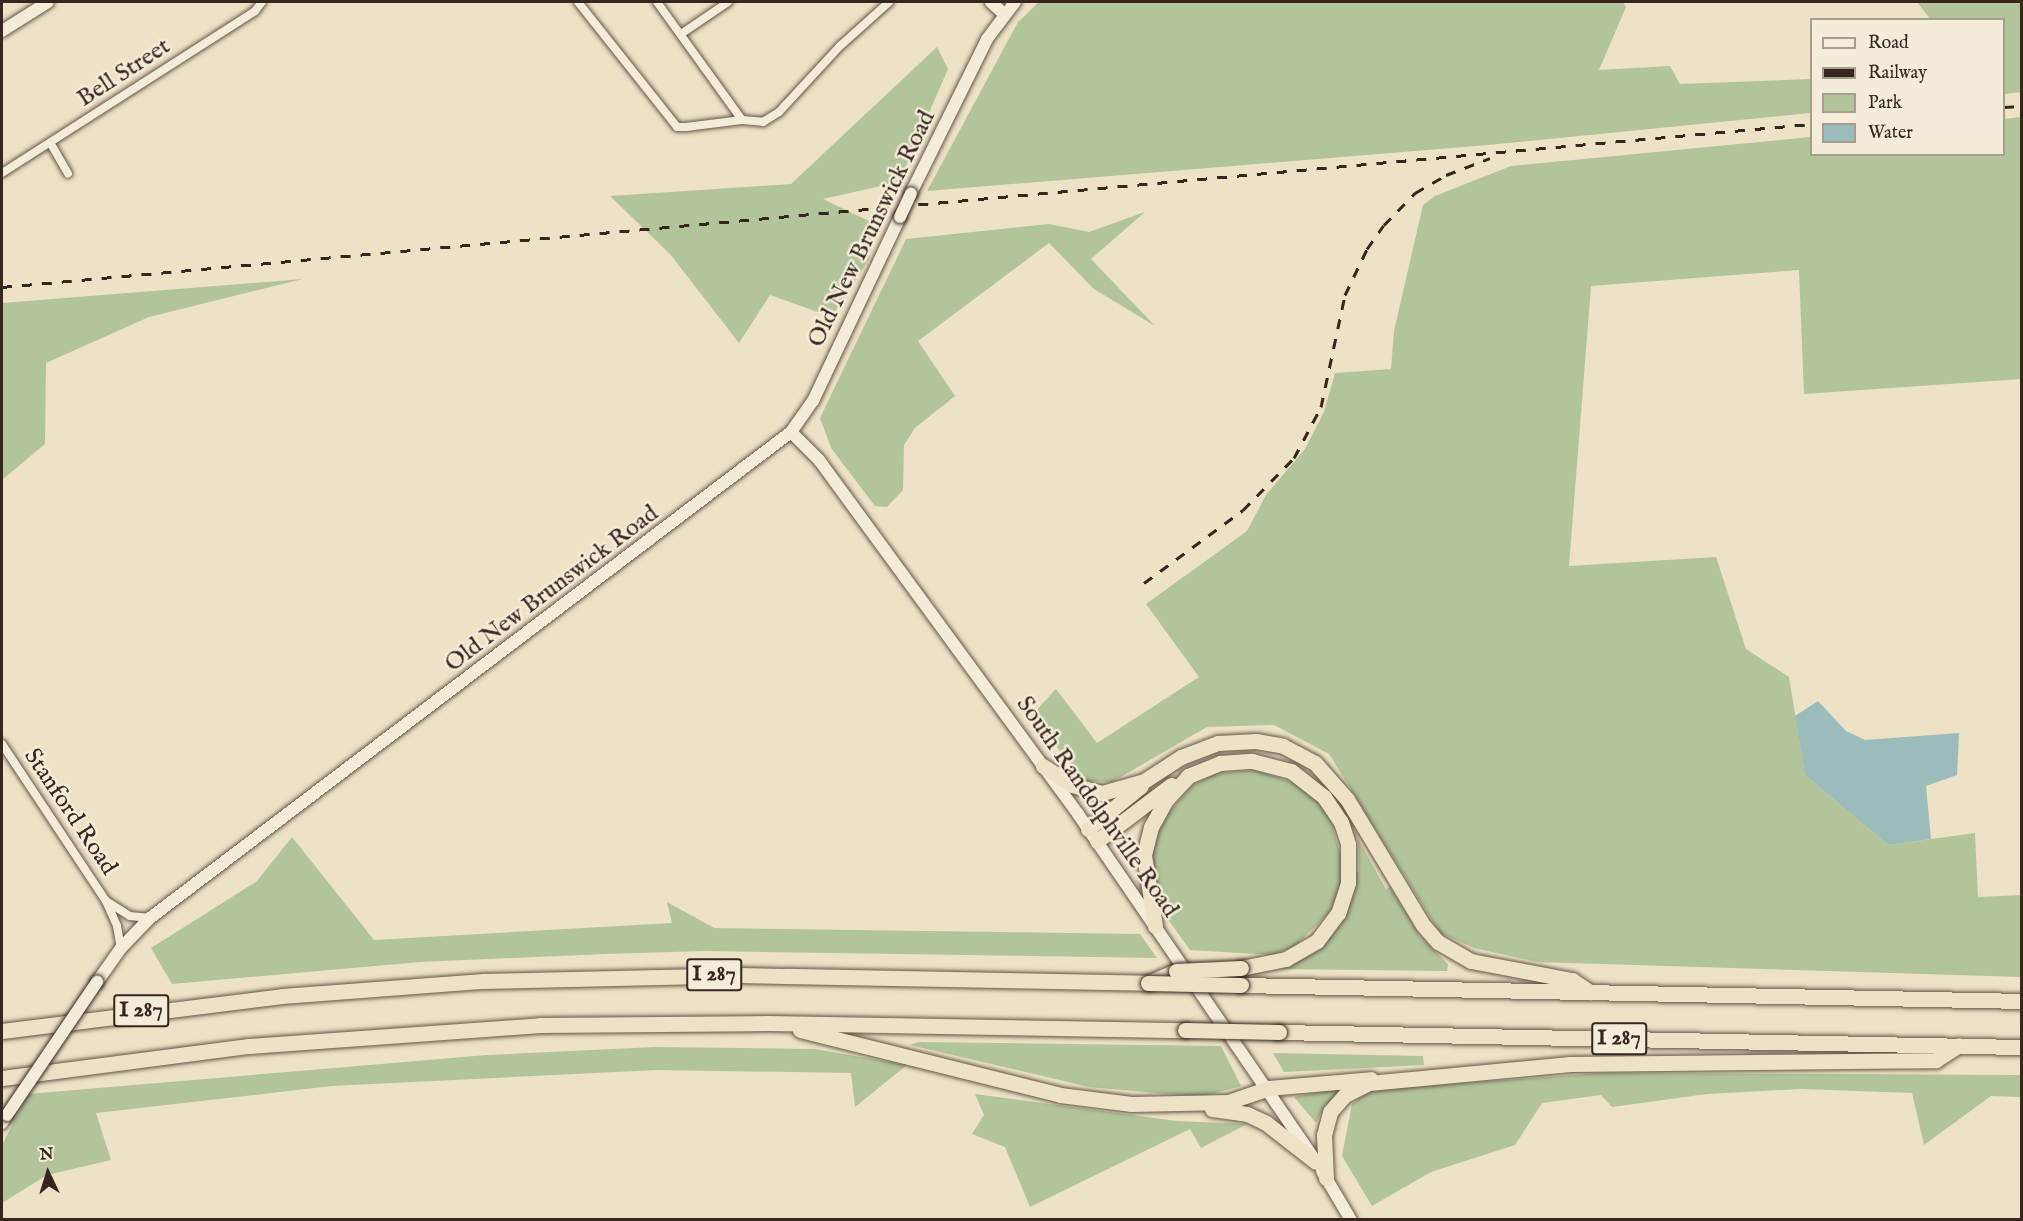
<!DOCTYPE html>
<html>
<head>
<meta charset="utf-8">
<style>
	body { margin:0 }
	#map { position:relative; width:2023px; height:1221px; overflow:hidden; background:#ede2c5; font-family:"IM FELL English",serif }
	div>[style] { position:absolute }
	.green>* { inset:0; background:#b2c49a }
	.water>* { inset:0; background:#9bbcbb }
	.roads { filter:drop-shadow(0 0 2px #645549) drop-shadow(0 0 2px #645549) }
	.street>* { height:8px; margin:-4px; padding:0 4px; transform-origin:4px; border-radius:4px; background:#f3ecd9 }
	.secondary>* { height:12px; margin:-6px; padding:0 6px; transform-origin:6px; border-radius:6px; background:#f3ecd9 }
	.highway>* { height:15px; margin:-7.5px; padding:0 7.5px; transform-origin:7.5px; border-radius:7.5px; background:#ede2c5 }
	.rail>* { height:3px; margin-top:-1.5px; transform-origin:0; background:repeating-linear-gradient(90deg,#372620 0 10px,transparent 0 20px) }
	.bridges { filter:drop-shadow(0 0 2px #372620) drop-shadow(0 0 2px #372620) }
	.secondary-bridge>* { height:12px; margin:-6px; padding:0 6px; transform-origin:6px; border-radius:6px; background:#f3ecd9 }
	.highway-bridge>* { height:15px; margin:-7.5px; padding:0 7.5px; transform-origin:7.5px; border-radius:7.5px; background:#ede2c5 }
	span { translate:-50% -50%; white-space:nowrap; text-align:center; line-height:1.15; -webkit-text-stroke:5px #f3ecd9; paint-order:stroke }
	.shield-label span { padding:2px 4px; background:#f3ecd9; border:2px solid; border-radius:4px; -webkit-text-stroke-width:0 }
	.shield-label { font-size:22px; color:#372620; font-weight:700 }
	.street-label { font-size:24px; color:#372620 }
	.frame { position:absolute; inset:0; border:3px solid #372620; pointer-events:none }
	.legend { position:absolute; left:1810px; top:18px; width:195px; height:138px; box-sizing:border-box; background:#f3ecd9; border:2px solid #a89d8f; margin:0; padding:8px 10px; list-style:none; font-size:18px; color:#372620 }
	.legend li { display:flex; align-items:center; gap:12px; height:30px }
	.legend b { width:30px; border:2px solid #a89d8f }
	.north { position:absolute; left:18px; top:1143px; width:60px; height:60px; -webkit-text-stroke:4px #f3ecd9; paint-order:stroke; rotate:356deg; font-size:16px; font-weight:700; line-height:24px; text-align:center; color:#372620 }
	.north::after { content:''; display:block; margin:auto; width:21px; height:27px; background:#372620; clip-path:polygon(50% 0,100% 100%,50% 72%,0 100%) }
</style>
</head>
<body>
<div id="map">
	<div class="green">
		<div style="clip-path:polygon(1039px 2px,1623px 2px,1626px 7px,1599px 70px,1670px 66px,1680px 84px,1811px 79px,1811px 113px,1488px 145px,927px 191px,1018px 22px)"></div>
		<div style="clip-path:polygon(1917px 2px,2021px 2px,2021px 92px,2004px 94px,2004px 20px,1930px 19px)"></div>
		<div style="clip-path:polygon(937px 47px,948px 69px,899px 182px,823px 199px,875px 224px,869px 259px,832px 317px,770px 295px,739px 343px,670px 254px,610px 196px,791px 184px)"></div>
		<div style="clip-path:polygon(2021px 117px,2021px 379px,1804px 394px,1799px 270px,1591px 286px,1569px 566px,1716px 557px,1746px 649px,1789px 677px,1805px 775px,1888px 845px,1975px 833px,1978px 897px,2021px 895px,2021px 977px,1537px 962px,1474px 948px,1440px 933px,1329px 754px,1274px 725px,1207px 727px,1112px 782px,1087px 781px,1030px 717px,1056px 689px,1097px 743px,1199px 677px,1146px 604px,1247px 531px,1266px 495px,1305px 449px,1324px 412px,1335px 373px,1391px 369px,1394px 331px,1423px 205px,1435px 196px,1511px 166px,1811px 137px,1812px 154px,2004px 154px,2004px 119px)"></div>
		<div style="clip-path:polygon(1145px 212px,1091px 259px,1155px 326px,1094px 289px,1049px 243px,918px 341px,955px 396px,915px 428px,904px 445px,903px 490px,887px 507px,875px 506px,831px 448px,820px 418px,906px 239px,1049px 224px,1089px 232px)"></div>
		<div style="clip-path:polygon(303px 279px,149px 317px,46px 363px,45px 444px,2px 480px,2px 303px)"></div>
		<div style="clip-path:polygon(1255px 770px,1302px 786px,1329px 814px,1343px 863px,1340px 888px,1329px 913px,1295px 946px,1272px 955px,1190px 950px,1167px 918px,1152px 886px,1151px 847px,1160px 822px,1192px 786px,1216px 773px)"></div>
		<div style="clip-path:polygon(292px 837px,374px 940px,672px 923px,667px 902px,714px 928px,1140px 934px,1157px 958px,705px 951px,605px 954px,420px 962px,172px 984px,151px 948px,257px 881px)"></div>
		<div style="clip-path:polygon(1358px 839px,1386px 889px,1390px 887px,1420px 936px,1448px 964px,1447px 971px,1273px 969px,1305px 957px,1355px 873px,1359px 872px)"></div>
		<div style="clip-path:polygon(918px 1042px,1221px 1046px,1241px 1086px,1201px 1097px,1089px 1087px,910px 1045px)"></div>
		<div style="clip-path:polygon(655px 1047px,815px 1049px,907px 1065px,855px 1107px,851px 1073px,657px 1070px,332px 1086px,96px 1113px,111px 1160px,47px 1175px,2px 1203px,2px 1145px,28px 1094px,487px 1055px)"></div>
		<div style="clip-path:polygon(1273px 1053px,1423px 1056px,1424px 1065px,1284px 1072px)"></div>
		<div style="clip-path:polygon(1601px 1073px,2021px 1075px,2021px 1097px,1991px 1096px,1924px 1145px,1912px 1093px,1801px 1089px,1707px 1094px,1612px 1107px,1601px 1095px,1542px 1103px,1515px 1145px,1431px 1172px,1372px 1206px,1342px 1156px,1352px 1104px,1369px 1090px)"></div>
		<div style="clip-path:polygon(1348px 1086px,1326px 1104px,1316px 1123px,1294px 1097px)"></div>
		<div style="clip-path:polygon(975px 1094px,1176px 1121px,1247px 1124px,1201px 1148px,1190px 1129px,1030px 1207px,1005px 1147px,972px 1134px,984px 1115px)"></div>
	</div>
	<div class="water">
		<div style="clip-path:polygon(1818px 701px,1846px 731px,1865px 740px,1959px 733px,1957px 775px,1926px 786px,1931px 839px,1888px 845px,1805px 775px,1795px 716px)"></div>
	</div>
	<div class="roads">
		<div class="street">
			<div style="left:578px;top:2px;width:159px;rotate:51.6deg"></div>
			<div style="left:677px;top:127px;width:9px"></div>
			<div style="left:686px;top:127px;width:56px;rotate:-7.1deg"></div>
			<div style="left:742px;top:120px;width:21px;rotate:5deg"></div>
			<div style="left:763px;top:122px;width:19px;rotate:-32deg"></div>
			<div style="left:779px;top:112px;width:90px;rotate:-47.3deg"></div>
			<div style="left:840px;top:46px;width:66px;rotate:-41.9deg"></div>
			<div style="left:657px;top:2px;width:145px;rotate:54.2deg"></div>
			<div style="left:681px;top:34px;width:57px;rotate:-34.2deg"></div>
			<div style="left:51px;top:144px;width:34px;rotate:60deg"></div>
			<div style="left:2px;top:173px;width:300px;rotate:-32.6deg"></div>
			<div style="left:255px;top:11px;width:11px;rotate:-52deg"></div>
			<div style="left:2px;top:744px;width:188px;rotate:56.5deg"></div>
			<div style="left:106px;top:901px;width:27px;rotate:66deg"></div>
			<div style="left:117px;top:926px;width:22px;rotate:80deg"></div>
			<div style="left:106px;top:901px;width:28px;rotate:32deg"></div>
			<div style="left:130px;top:916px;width:20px;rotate:6deg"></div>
		</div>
		<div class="secondary">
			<div style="left:991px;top:2px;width:16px;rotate:43deg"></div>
			<div style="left:2px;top:31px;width:54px;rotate:-32.2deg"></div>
			<div style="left:911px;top:193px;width:172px;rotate:-63.7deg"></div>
			<div style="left:987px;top:39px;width:46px;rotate:-52.9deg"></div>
			<div style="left:791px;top:432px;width:40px;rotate:45deg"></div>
			<div style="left:819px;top:460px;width:439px;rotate:53.8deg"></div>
			<div style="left:1078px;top:814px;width:414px;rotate:55.6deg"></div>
			<div style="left:97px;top:982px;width:42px;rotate:-54.8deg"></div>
			<div style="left:121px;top:948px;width:42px;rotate:-46deg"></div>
			<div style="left:150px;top:918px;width:804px;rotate:-37.17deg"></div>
			<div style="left:791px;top:432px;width:38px;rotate:-55deg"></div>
			<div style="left:813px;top:401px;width:204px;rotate:-64.7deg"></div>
			<div style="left:2px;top:1123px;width:9px;rotate:-58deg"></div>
			<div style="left:1322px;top:1171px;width:57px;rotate:59.4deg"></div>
		</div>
		<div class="highway">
			<div style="left:1043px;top:766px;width:35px;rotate:33deg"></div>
			<div style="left:1072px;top:785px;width:31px;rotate:15deg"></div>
			<div style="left:1102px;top:793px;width:44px;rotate:-15.9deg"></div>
			<div style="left:1144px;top:781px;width:44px;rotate:-33deg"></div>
			<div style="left:1181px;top:757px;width:40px;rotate:-21deg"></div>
			<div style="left:1218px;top:743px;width:38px;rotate:-3deg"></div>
			<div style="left:1256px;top:741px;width:27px;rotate:10deg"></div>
			<div style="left:1283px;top:746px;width:36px;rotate:28deg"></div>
			<div style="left:1315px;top:763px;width:48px;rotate:48.4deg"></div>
			<div style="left:1347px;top:799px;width:147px;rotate:58.9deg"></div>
			<div style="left:1423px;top:925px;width:23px;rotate:49deg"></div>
			<div style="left:1438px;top:942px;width:38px;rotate:30deg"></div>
			<div style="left:1471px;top:961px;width:103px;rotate:10.7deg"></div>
			<div style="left:1572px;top:980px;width:22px;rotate:34deg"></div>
			<div style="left:1088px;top:829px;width:68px;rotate:-39.1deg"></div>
			<div style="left:1097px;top:841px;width:93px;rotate:-37.1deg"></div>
			<div style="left:1155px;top:926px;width:72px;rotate:-98.8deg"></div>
			<div style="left:1144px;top:855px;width:29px;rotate:-76deg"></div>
			<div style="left:1151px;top:827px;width:31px;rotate:-61deg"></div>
			<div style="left:1166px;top:800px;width:33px;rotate:-47deg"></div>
			<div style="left:1188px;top:776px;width:35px;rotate:-22deg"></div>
			<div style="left:1220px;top:763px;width:32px;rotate:-4deg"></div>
			<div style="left:1252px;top:761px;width:40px;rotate:14.4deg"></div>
			<div style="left:1291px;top:771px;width:42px;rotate:38.2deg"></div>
			<div style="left:1324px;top:797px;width:30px;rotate:56deg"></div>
			<div style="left:1341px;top:822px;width:23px;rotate:72deg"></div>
			<div style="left:1348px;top:844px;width:39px;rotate:90deg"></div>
			<div style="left:1348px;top:883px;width:32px;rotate:108deg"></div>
			<div style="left:1338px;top:913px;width:35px;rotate:127deg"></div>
			<div style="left:1317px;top:941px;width:36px;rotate:150deg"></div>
			<div style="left:1286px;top:959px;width:46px;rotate:168.7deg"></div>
			<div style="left:1241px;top:985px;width:781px;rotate:1.17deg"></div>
			<div style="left:800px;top:1030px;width:268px;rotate:14deg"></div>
			<div style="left:1060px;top:1095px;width:72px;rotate:7.2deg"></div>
			<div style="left:1131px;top:1104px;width:97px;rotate:-1.2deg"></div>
			<div style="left:1228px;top:1102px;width:43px;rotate:-18.9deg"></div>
			<div style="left:1269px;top:1088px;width:102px;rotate:-5deg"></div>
			<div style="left:2px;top:1031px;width:282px;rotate:-7.1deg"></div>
			<div style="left:282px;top:996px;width:202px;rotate:-4.3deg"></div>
			<div style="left:483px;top:981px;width:255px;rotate:-1.3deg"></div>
			<div style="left:738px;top:975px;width:410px;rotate:1.1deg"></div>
			<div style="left:1148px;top:983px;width:30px;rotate:-23deg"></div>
			<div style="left:1279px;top:1032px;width:743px;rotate:1.16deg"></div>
			<div style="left:2px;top:1078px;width:249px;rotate:-7.4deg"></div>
			<div style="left:249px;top:1046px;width:292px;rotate:-4.1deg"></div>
			<div style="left:540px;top:1025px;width:228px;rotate:-0.5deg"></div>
			<div style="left:768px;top:1023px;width:417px;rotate:1deg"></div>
			<div style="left:1212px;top:1109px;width:35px;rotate:8deg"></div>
			<div style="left:1247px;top:1114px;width:21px;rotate:25deg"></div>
			<div style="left:1266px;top:1123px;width:63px;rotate:38deg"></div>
			<div style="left:1326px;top:1178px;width:43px;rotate:-92.7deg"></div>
			<div style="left:1324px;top:1135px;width:24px;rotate:-75deg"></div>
			<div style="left:1330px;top:1112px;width:23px;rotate:-49deg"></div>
			<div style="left:1345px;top:1095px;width:27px;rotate:-27deg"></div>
			<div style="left:1369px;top:1083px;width:202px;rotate:-5.4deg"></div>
			<div style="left:1570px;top:1064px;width:366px;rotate:-0.6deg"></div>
			<div style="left:1936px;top:1060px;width:27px;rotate:-33deg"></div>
		</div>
	</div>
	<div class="rail">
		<div style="left:2004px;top:107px;width:18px;rotate:-3deg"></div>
		<div style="left:2px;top:287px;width:1817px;rotate:-5.15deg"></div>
		<div style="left:1144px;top:583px;width:123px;rotate:-36.4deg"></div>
		<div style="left:1243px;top:510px;width:73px;rotate:-45.6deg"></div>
		<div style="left:1294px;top:458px;width:58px;rotate:-62.1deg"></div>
		<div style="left:1321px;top:407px;width:115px;rotate:-77.9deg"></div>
		<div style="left:1345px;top:295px;width:51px;rotate:-64.4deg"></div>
		<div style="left:1367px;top:249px;width:29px;rotate:-55deg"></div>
		<div style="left:1384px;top:225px;width:45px;rotate:-45.9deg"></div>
		<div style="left:1415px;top:193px;width:36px;rotate:-30deg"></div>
		<div style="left:1446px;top:175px;width:47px;rotate:-21.1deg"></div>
	</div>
	<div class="bridges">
		<div class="secondary-bridge">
			<div style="left:900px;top:217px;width:26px;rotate:-65deg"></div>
			<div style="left:7px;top:1115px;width:161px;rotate:-55.9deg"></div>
		</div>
		<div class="highway-bridge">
			<div style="left:1176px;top:971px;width:65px;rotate:-2.6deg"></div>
			<div style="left:1148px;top:983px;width:93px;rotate:1.2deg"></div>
			<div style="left:1185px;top:1030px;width:94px;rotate:1.2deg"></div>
		</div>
	</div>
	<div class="shield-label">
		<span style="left:714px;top:975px">I 287</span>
		<span style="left:141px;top:1011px">I 287</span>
		<span style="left:1619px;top:1039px">I 287</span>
	</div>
	<div class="street-label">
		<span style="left:124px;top:73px;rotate:-33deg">Bell Street</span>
		<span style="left:872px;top:229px;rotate:-64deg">Old New Brunswick Road</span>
		<span style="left:552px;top:589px;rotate:-37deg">Old New Brunswick Road</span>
		<span style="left:1097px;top:807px;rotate:55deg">South Randolphville Road</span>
		<span style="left:70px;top:812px;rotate:56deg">Stanford Road</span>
	</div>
	<div class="frame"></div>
	<ul class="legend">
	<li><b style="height:8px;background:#f3ecd9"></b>Road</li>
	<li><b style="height:8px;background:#372620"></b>Railway</li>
	<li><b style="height:16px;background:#b2c49a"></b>Park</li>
	<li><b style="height:16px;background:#9bbcbb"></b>Water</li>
	</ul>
	<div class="north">N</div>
</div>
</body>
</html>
